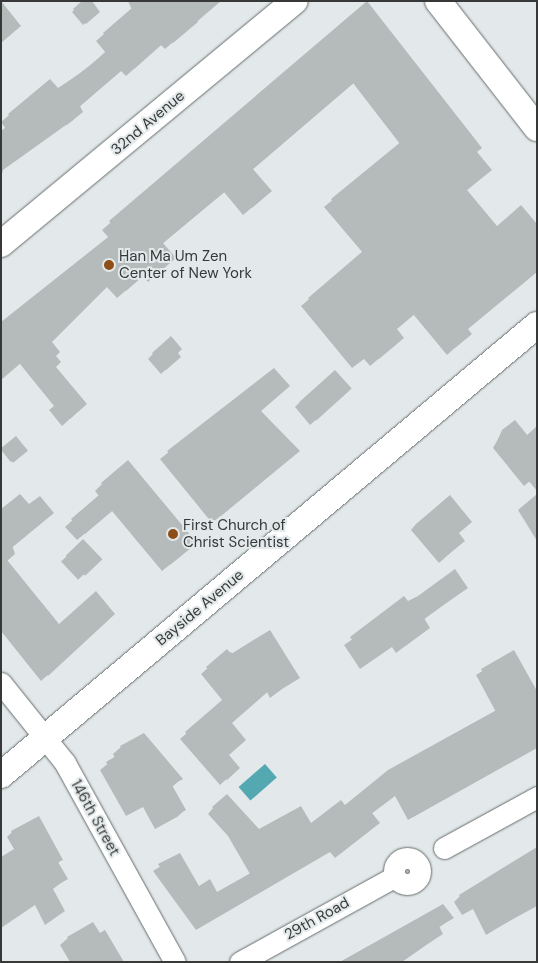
<!DOCTYPE html>
<html>
<head>
<meta charset="utf-8">
<style>
	body { margin:0 }
	#map { position:relative; width:538px; height:963px; overflow:hidden; background:#e3e9ea; font-family:"DM Sans",sans-serif }
	div>[style] { position:absolute }
	.water>* { inset:0; background:#53a8b2; transform-origin:0 0 }
	.shadow>* { inset:0; background:#0003; transform-origin:0 0 }
	.building>* { inset:0; background:#b5bbbb; transform-origin:0 0 }
	.roads { filter:drop-shadow(0 0 1px #676d6d) drop-shadow(0 0 1px #676d6d) }
	.minor>* { height:21px; margin:-10.5px; padding:0 10.5px; transform-origin:10.5px; border-radius:10.5px; background:#fff }
	.minor>.ring { margin:-10.5px; padding:0; box-sizing:content-box; background:none; border:21px solid #fff; border-radius:50% }
	.tertiary>* { height:26px; margin:-13px; padding:0 13px; transform-origin:13px; border-radius:13px; background:#fff }
	.dots>* { width:14px; height:14px; translate:-50% -50%; box-sizing:border-box; border:2px solid #e3e9ea; border-radius:50% }
	span { translate:-50% -50%; white-space:nowrap; text-align:center; line-height:1.15; -webkit-text-stroke:4px #e3e9ea; paint-order:stroke }
	.street-label { font-size:15px; color:#373939 }
	.poi-label { font-size:15px; color:#373939 }
	.left { translate:0 -50%; text-align:left }
	.frame { position:absolute; inset:0; border:2px solid #373939; pointer-events:none }
</style>
</head>
<body>
<div id="map">
	<div class="water">
		<div style="left:265px;top:764px;width:18px;height:35px;rotate:49deg"></div>
	</div>
	<div class="shadow">
		<div style="clip-path:polygon(84px 1px,99px 12px,83px 25px,72px 12px)"></div>
		<div style="clip-path:polygon(128px 1px,221px 1px,165px 49px,161px 45px,126px 76px,121px 71px,79px 107px,73px 120px,3px 170px,1px 177px,1px 132px,6px 129px,1px 122px,50px 80px,58px 90px,106px 53px,96px 41px,132px 10px)"></div>
		<div style="clip-path:polygon(367px 3px,490px 170px,466px 191px,466px 330px,470px 334px,447px 355px,413px 314px,396px 329px,395px 345px,370px 366px,364px 359px,352px 368px,301px 306px,363px 253px,324px 207px,400px 144px,353px 83px,252px 170px,262px 199px,243px 215px,224px 192px,162px 244px,166px 266px,148px 282px,143px 276px,117px 298px,106px 286px,51px 342px,54px 367px,86px 404px,62px 426px,49px 410px,54px 406px,20px 364px,109px 238px,102px 230px)"></div>
		<div style="clip-path:polygon(176px 353px,174px 362px,161px 374px,148px 359px,153px 354px)"></div>
		<div style="clip-path:polygon(274px 370px,260px 411px,290px 458px,212px 523px,160px 459px)"></div>
		<div style="clip-path:polygon(345px 394px,310px 425px,295px 407px,300px 402px)"></div>
		<div style="clip-path:polygon(537px 426px,537px 475px,524px 486px,493px 448px,503px 430px,526px 436px)"></div>
		<div style="left:16px;top:438px;width:16px;height:19px;rotate:52deg"></div>
		<div style="clip-path:polygon(102px 484px,188px 550px,162px 571px,112px 511px,77px 540px,65px 527px,99px 496px,95px 491px)"></div>
		<div style="clip-path:polygon(537px 494px,537px 541px,518px 510px)"></div>
		<div style="clip-path:polygon(1px 511px,15px 554px,7px 561px,59px 626px,108px 620px,41px 681px,1px 631px)"></div>
		<div style="clip-path:polygon(416px 524px,457px 533px,458px 546px,439px 563px,411px 530px)"></div>
		<div style="left:83px;top:541px;width:25px;height:30px;rotate:47deg"></div>
		<div style="clip-path:polygon(467px 588px,423px 620px,429px 628px,396px 653px,392px 647px,360px 669px,344px 645px,407px 602px)"></div>
		<div style="clip-path:polygon(227px 651px,298px 677px,270px 698px,267px 692px,230px 724px,228px 756px,232px 774px,220px 785px,180px 739px,223px 701px,201px 674px)"></div>
		<div style="clip-path:polygon(510px 654px,537px 697px,537px 748px,408px 820px,395px 796px,371px 814px,373px 828px,335px 858px,330px 852px,196px 930px,153px 871px,179px 855px,198px 887px,217px 894px,250px 874px,228px 836px,208px 814px,213px 808px,259px 831px,310px 824px,345px 807px,496px 712px,476px 675px)"></div>
		<div style="clip-path:polygon(121px 747px,181px 779px,172px 787px,185px 810px,177px 817px,155px 829px,143px 807px,126px 816px,100px 770px,115px 758px,113px 754px)"></div>
		<div style="clip-path:polygon(12px 832px,62px 859px,57px 864px,66px 879px,53px 889px,65px 911px,45px 925px,35px 905px,1px 928px,1px 857px,14px 849px,7px 837px)"></div>
		<div style="clip-path:polygon(460px 896px,537px 904px,486px 935px,473px 909px,462px 915px,454px 902px)"></div>
		<div style="clip-path:polygon(443px 905px,453px 918px,438px 928px,442px 934px,402px 962px,340px 962px)"></div>
		<div style="clip-path:polygon(68px 938px,122px 962px,70px 962px,60px 945px)"></div>
	</div>
	<div class="building">
		<div style="clip-path:polygon(1px 1px,21px 26px,1px 43px)"></div>
		<div style="clip-path:polygon(82px 1px,92px 1px,100px 12px,86px 24px,73px 9px)"></div>
		<div style="clip-path:polygon(140px 1px,180px 1px,198px 22px,173px 43px,169px 38px,134px 69px,129px 64px,80px 106px,83px 112px,67px 125px,64px 122px,1px 171px,1px 131px,14px 121px,8px 114px,50px 79px,58px 88px,85px 70px,113px 45px,103px 33px)"></div>
		<div style="clip-path:polygon(367px 1px,482px 148px,477px 152px,492px 170px,467px 190px,497px 226px,521px 205px,537px 224px,537px 272px,468px 329px,472px 334px,455px 348px,422px 308px,397px 329px,404px 338px,379px 359px,372px 352px,360px 361px,308px 298px,370px 245px,331px 199px,408px 136px,362px 76px,253px 169px,272px 191px,252px 208px,233px 185px,163px 243px,176px 258px,156px 275px,151px 269px,126px 291px,115px 279px,52px 342px,60px 352px,56px 356px,61px 362px,56px 367px,87px 404px,70px 419px,56px 402px,61px 397px,28px 357px,1px 380px,1px 322px,117px 230px,109px 221px)"></div>
		<div style="clip-path:polygon(171px 336px,182px 349px,178px 353px,181px 357px,166px 370px,152px 353px)"></div>
		<div style="clip-path:polygon(274px 368px,290px 386px,261px 411px,300px 451px,221px 516px,167px 451px)"></div>
		<div style="left:335px;top:370px;width:25px;height:48px;rotate:48deg"></div>
		<div style="clip-path:polygon(515px 420px,528px 436px,537px 428px,537px 491px,497px 442px,502px 430px)"></div>
		<div style="left:16px;top:436px;width:19px;height:19px;rotate:51deg"></div>
		<div style="clip-path:polygon(128px 460px,197px 543px,170px 565px,119px 505px,85px 534px,71px 519px,106px 489px,101px 483px)"></div>
		<div style="clip-path:polygon(20px 494px,29px 504px,40px 496px,54px 513px,3px 555px,59px 624px,96px 591px,115px 614px,48px 676px,1px 617px,1px 509px)"></div>
		<div style="clip-path:polygon(450px 495px,472px 522px,459px 533px,465px 541px,444px 558px,416px 524px)"></div>
		<div style="left:83px;top:539px;width:28px;height:24px;rotate:46deg"></div>
		<div style="clip-path:polygon(455px 569px,468px 588px,424px 618px,430px 628px,404px 647px,399px 641px,368px 662px,350px 637px,404px 596px,408px 601px,418px 596px)"></div>
		<div style="clip-path:polygon(270px 630px,300px 678px,277px 692px,273px 687px,232px 723px,246px 740px,229px 755px,240px 768px,227px 780px,185px 732px,229px 694px,206px 667px,227px 649px,231px 654px)"></div>
		<div style="clip-path:polygon(514px 650px,537px 691px,537px 747px,414px 816px,400px 792px,372px 813px,380px 823px,341px 853px,336px 847px,202px 926px,194px 912px,190px 914px,158px 864px,180px 853px,199px 886px,210px 879px,217px 892px,256px 870px,233px 830px,212px 807px,227px 794px,259px 829px,301px 806px,311px 823px,341px 800px,345px 805px,388px 770px,502px 707px,481px 669px)"></div>
		<div style="clip-path:polygon(144px 733px,183px 779px,172px 785px,186px 810px,162px 823px,150px 801px,133px 810px,106px 762px,123px 752px,120px 746px)"></div>
		<div style="clip-path:polygon(39px 816px,63px 860px,58px 862px,68px 879px,45px 892px,11px 831px)"></div>
		<div style="clip-path:polygon(537px 847px,537px 906px,493px 930px,479px 904px,468px 910px,459px 895px)"></div>
		<div style="clip-path:polygon(1px 873px,24px 907px,9px 917px,1px 905px)"></div>
		<div style="clip-path:polygon(443px 904px,454px 918px,439px 926px,443px 934px,399px 962px,340px 962px)"></div>
		<div style="clip-path:polygon(93px 922px,100px 933px,105px 930px,124px 962px,82px 962px,67px 937px)"></div>
	</div>
	<div class="roads">
		<div class="minor">
			<div style="left:1px;top:683px;width:102px;rotate:51.3deg"></div>
			<div style="left:65px;top:763px;width:227px;rotate:61.1deg"></div>
			<div style="left:444px;top:848px;width:106px;rotate:-28.7deg"></div>
			<div class="ring" style="left:394px;top:858px;width:5px;height:5px"></div>
			<div style="left:240px;top:962px;width:176px;rotate:-28.9deg"></div>
		</div>
		<div class="tertiary">
			<div style="left:438px;top:1px;width:161px;rotate:52.1deg"></div>
			<div style="left:1px;top:244px;width:381px;rotate:-39.6deg"></div>
			<div style="left:1px;top:775px;width:700px;rotate:-40.02deg"></div>
		</div>
	</div>
	<div class="dots">
		<div style="left:109px;top:265px;background:#8e4e18"></div>
		<div style="left:173px;top:534px;background:#8e4e18"></div>
	</div>
	<div class="street-label">
		<span style="left:148px;top:123px;rotate:-40deg">32nd Avenue</span>
		<span style="left:200px;top:608px;rotate:-40deg">Bayside Avenue</span>
		<span style="left:95px;top:818px;rotate:61deg">146th Street</span>
		<span style="left:317px;top:919px;rotate:-29deg">29th Road</span>
	</div>
	<div class="poi-label">
		<span class="left" style="left:119px;top:265px">Han Ma Um Zen<br>Center of New York</span>
		<span class="left" style="left:183px;top:534px">First Church of<br>Christ Scientist</span>
	</div>
	<div class="frame"></div>
</div>
</body>
</html>
